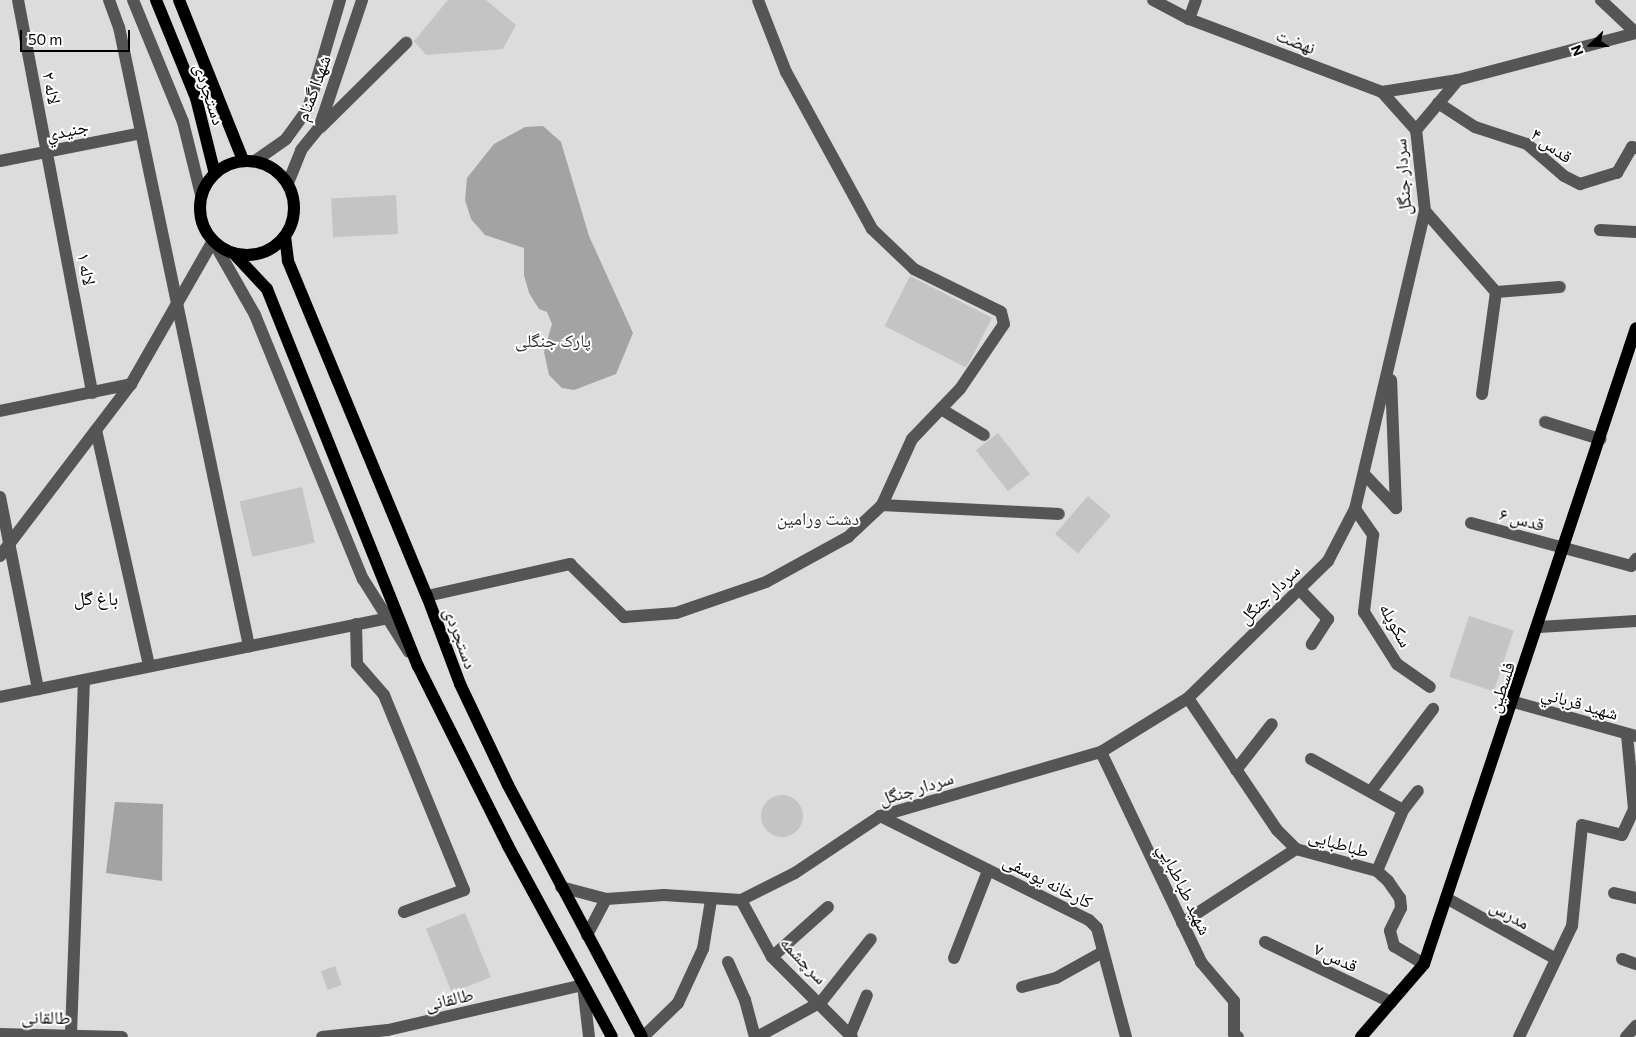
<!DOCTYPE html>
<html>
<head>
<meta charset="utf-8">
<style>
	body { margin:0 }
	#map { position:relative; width:1636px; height:1037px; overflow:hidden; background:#fff; font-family:Commissioner,"Noto Naskh Arabic",sans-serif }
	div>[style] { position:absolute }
	.green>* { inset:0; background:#dcdcdc; transform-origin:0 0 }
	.water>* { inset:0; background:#a3a3a3 }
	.building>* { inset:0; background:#c4c4c4; transform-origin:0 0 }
	.round { border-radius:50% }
	.roads { filter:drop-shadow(0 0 1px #dbdbdb) drop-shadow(0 0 1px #dbdbdb) }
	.minor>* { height:12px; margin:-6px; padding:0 6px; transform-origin:6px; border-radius:6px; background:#555 }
	.major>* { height:12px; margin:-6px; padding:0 6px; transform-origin:6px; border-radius:6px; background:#000 }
	.major>.ring { margin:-6px; padding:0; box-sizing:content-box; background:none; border:12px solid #000; border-radius:50% }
	span { translate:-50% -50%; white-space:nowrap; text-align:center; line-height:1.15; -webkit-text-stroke:4px #fff; paint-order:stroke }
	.street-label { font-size:18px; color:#000 }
	.park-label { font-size:18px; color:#333 }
	.neighbourhood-label { font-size:19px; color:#000 }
	.north { position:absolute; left:1566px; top:20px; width:50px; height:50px; -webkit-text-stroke:4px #fff; paint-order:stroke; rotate:248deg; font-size:14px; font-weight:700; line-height:20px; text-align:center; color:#000 }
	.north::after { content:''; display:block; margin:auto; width:18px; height:22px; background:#000; clip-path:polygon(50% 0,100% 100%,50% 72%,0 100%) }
	.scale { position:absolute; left:20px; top:30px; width:110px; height:22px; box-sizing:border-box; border:2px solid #000; border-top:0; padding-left:6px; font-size:15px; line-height:18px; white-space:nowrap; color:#000; -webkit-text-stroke:4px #fff; paint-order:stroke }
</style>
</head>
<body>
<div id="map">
	<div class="green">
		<div style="left:0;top:0;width:1636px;height:1037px"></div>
	</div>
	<div class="water">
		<div style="clip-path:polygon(543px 126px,561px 142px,589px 236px,633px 333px,616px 374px,574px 390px,562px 388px,549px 375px,544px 352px,552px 324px,547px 312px,539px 309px,529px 293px,524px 275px,524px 248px,485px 235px,471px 219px,465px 200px,467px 178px,494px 144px,525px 127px)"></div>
		<div style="clip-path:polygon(115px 802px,163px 804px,162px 881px,106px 873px)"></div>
	</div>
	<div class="building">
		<div style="clip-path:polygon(448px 0,486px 0,516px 25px,503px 49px,426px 55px,414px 41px)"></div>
		<div style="left:396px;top:195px;width:39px;height:65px;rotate:87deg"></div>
		<div style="left:910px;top:276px;width:92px;height:56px;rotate:27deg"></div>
		<div style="left:998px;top:433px;width:52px;height:28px;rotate:52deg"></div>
		<div style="left:302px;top:487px;width:57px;height:64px;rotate:77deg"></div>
		<div style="left:1088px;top:496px;width:30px;height:50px;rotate:41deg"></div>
		<div style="left:1469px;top:616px;width:47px;height:64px;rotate:18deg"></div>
		<div class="round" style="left:761px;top:795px;width:42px;height:42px"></div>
		<div style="left:465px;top:913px;width:69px;height:42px;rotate:68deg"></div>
		<div style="left:335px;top:966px;width:20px;height:15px;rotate:70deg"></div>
	</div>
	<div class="roads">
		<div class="minor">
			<div style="left:18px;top:0;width:400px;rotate:79.3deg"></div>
			<div style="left:109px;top:0;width:29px;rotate:70deg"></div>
			<div style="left:119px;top:27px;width:633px;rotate:78.14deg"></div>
			<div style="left:133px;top:0;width:132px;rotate:67.7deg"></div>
			<div style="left:183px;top:122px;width:75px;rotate:76.1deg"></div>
			<div style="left:1153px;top:0;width:41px;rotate:27.8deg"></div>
			<div style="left:1189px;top:19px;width:206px;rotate:20.7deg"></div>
			<div style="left:1382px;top:92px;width:51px;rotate:48.2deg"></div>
			<div style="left:1601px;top:0;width:48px;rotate:43.3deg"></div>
			<div style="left:1189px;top:19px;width:20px;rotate:-70deg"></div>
			<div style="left:1382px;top:92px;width:77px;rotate:-9deg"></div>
			<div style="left:1438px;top:103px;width:44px;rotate:33deg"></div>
			<div style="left:1475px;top:127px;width:55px;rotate:18.1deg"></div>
			<div style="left:1527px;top:144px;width:49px;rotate:40.9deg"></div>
			<div style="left:1564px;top:176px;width:18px;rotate:27deg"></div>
			<div style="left:1580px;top:184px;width:39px;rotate:-17deg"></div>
			<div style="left:1617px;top:173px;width:30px;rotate:-60deg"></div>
			<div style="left:1632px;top:147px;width:4px;rotate:14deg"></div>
			<div style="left:321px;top:127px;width:120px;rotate:-44.7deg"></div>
			<div style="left:0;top:161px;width:144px;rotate:-11.2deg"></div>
			<div style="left:255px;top:161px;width:38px;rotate:-35deg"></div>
			<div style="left:286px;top:139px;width:37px;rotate:-54deg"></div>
			<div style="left:308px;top:109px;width:114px;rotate:-73.6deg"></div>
			<div style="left:288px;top:183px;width:35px;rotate:-68deg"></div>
			<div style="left:301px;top:150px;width:28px;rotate:-51deg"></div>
			<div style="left:319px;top:128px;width:135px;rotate:-71.4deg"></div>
			<div style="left:1425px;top:211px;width:108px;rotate:48.8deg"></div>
			<div style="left:1496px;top:292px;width:103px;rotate:97.8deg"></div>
			<div style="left:1600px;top:230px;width:36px;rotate:3deg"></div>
			<div style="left:1496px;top:292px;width:64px;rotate:-4.5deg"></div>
			<div style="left:941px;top:409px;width:50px;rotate:31.2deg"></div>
			<div style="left:0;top:411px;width:134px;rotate:-11.6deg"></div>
			<div style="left:1545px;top:422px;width:58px;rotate:17.2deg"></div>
			<div style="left:96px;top:430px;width:242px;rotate:77.3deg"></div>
			<div style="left:1364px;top:474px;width:47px;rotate:46.7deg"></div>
			<div style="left:1396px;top:508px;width:128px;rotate:-92.2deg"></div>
			<div style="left:0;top:497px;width:196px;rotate:78.8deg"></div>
			<div style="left:882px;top:505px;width:177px;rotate:2.9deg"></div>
			<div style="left:1355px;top:509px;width:32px;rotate:55deg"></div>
			<div style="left:1373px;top:535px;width:78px;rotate:96.7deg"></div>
			<div style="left:1364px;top:612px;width:62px;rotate:57.6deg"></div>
			<div style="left:1397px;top:664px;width:40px;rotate:34.9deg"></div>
			<div style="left:1471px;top:523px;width:166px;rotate:15deg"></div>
			<div style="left:1631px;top:566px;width:9px;rotate:-54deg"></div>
			<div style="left:0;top:556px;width:216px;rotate:-52.7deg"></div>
			<div style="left:131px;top:384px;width:165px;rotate:-60.2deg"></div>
			<div style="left:213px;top:241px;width:85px;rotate:60.4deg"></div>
			<div style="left:255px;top:315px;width:285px;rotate:67.8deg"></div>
			<div style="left:363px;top:579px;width:86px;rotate:57.8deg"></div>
			<div style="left:1299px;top:589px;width:42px;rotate:46deg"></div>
			<div style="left:1328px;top:619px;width:30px;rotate:123deg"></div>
			<div style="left:427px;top:596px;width:147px;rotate:-12.6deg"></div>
			<div style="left:570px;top:564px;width:76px;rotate:44.5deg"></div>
			<div style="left:624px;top:617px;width:52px;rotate:-4.4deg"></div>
			<div style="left:676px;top:613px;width:95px;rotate:-19deg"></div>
			<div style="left:766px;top:582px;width:94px;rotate:-28.8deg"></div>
			<div style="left:848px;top:537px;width:47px;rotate:-43.3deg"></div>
			<div style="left:882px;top:505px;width:72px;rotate:-65.6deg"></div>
			<div style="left:912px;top:439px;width:69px;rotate:-46.2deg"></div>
			<div style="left:960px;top:389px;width:78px;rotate:-55.9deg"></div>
			<div style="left:1004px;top:324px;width:12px;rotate:-104deg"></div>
			<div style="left:1001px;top:312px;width:97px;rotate:-153.7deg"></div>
			<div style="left:914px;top:269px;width:58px;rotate:-136.4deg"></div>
			<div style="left:872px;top:229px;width:179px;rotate:-118.7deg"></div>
			<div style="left:786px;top:72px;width:77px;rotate:-111.3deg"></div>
			<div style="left:356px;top:624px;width:40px;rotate:88.6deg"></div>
			<div style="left:357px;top:664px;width:41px;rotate:48.9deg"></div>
			<div style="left:384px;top:695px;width:211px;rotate:67.7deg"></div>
			<div style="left:464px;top:890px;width:64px;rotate:159.9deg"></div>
			<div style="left:1539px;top:627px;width:97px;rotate:-3.5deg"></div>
			<div style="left:0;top:697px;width:395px;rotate:-11.5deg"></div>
			<div style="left:1188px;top:698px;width:159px;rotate:56deg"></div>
			<div style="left:1277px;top:830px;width:27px;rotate:45deg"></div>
			<div style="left:1296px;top:849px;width:84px;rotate:15.2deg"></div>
			<div style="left:1377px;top:871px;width:15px;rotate:42deg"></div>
			<div style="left:1388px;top:881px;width:21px;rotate:55deg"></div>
			<div style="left:1400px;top:898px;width:10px;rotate:84deg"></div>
			<div style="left:1401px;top:908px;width:25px;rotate:116deg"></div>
			<div style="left:1390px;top:931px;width:16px;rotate:75deg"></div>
			<div style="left:1394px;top:946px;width:35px;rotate:31deg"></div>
			<div style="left:1514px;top:702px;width:127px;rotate:15.6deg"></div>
			<div style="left:1101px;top:752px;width:233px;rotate:64.5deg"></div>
			<div style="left:1201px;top:962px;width:51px;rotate:49.8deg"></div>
			<div style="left:1234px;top:1001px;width:33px;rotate:90deg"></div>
			<div style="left:1234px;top:1034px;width:5px;rotate:37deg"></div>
			<div style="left:1311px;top:759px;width:105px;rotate:29deg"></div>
			<div style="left:1236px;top:770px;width:58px;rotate:-52deg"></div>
			<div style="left:1371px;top:791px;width:103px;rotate:-52.9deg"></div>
			<div style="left:880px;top:816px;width:233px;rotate:26.5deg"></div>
			<div style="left:1089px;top:920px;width:11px;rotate:45deg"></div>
			<div style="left:1097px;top:928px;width:113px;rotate:75.1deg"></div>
			<div style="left:1377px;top:871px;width:66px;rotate:-66.9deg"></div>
			<div style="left:1403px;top:810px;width:24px;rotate:-52deg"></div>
			<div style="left:561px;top:887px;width:47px;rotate:14.9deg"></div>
			<div style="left:606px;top:899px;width:41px;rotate:117.8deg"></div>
			<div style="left:1614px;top:893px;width:23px;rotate:13deg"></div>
			<div style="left:606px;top:899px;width:58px;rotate:-3.9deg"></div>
			<div style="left:664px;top:895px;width:77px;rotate:3.7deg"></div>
			<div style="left:741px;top:900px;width:60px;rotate:-26.6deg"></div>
			<div style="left:795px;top:873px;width:102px;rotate:-33.8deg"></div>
			<div style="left:880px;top:816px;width:230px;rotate:-16.2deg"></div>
			<div style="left:1101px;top:752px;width:102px;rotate:-31.8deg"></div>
			<div style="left:1188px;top:698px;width:196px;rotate:-44.4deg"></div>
			<div style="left:1328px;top:561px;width:59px;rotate:-62.6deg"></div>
			<div style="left:1355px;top:509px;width:306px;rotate:-76.8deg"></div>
			<div style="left:1425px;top:211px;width:81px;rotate:-96.3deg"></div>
			<div style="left:1416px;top:130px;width:65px;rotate:-50deg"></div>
			<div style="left:1458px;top:80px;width:184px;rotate:-14.8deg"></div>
			<div style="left:1448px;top:899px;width:121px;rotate:29.1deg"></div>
			<div style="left:741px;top:900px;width:65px;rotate:61.5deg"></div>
			<div style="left:772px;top:957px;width:113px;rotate:45deg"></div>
			<div style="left:1182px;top:923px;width:136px;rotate:-33deg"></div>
			<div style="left:1265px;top:942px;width:140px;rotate:25.5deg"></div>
			<div style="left:772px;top:957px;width:75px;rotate:-41.8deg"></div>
			<div style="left:954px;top:958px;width:93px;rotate:-68.7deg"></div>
			<div style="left:1622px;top:959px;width:15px;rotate:20deg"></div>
			<div style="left:728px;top:962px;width:42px;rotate:65.9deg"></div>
			<div style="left:745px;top:1000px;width:38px;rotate:75deg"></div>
			<div style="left:1022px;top:987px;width:35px;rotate:-15deg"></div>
			<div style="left:1056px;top:978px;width:54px;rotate:-29deg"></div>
			<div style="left:0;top:1034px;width:122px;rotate:1.4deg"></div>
			<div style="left:71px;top:1034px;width:354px;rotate:-87.9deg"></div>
			<div style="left:850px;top:1035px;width:43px;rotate:-67deg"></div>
			<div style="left:322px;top:1037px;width:66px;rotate:-6.1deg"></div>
			<div style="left:388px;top:1030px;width:200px;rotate:-13deg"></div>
			<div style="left:583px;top:985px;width:52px;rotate:83.4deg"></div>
			<div style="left:643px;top:1037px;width:49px;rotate:-44.2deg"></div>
			<div style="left:678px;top:1003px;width:60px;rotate:-65.2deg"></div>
			<div style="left:703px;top:949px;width:50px;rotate:-80.7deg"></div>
			<div style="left:757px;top:1037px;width:73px;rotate:-28.7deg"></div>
			<div style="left:821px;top:1002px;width:80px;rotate:-51.6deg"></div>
			<div style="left:1519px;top:1037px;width:123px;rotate:-64.5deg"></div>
			<div style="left:1572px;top:926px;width:101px;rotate:-84.3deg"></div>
			<div style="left:1582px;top:825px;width:41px;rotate:14deg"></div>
			<div style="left:1622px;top:835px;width:29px;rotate:-65deg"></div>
			<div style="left:1634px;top:809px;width:74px;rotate:-95.4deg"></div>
			<div style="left:1626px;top:1037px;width:15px;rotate:-48deg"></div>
		</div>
		<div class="major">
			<div style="left:156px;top:0;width:106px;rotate:67.8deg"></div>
			<div style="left:196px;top:98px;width:78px;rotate:76deg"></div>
			<div style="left:179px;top:0;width:172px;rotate:68.2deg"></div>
			<div class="ring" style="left:200px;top:161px;width:82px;height:82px"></div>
			<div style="left:285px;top:236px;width:25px;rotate:83deg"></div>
			<div style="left:288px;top:261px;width:363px;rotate:67.5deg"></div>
			<div style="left:427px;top:596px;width:94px;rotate:69.4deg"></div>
			<div style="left:460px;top:684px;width:112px;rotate:64.6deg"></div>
			<div style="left:508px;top:785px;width:285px;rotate:62deg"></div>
			<div style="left:236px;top:256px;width:45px;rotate:46.8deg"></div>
			<div style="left:267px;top:289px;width:406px;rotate:68.2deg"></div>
			<div style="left:418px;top:666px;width:201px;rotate:63.4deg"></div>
			<div style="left:508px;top:846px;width:217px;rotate:61.4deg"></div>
			<div style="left:1361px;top:1037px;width:96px;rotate:-49.2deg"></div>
			<div style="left:1424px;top:964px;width:670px;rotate:-71.57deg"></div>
		</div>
	</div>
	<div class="street-label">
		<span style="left:1296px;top:41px;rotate:21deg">نهضت</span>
		<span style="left:52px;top:88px;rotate:79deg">لاله ۲</span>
		<span style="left:313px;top:88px;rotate:-70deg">شهدا گمنام</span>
		<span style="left:210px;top:94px;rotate:72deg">دستجردی</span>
		<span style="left:67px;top:130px;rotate:-12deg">جنيدي</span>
		<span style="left:1552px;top:145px;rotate:36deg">قدس ۴</span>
		<span style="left:1402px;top:177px;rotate:-94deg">سردار جنگل</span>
		<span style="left:87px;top:269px;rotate:79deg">لاله ۱</span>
		<span style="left:1522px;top:519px;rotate:15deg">قدس ۶</span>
		<span style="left:1269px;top:594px;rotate:-44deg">سردار جنگل</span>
		<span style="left:1396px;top:625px;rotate:61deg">سکوپله</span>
		<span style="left:461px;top:638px;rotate:70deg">دستجردی</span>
		<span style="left:1501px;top:687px;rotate:-72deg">فلسطین</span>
		<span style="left:1580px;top:703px;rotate:16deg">شهيد قرباني</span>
		<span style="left:916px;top:788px;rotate:-17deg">سردار جنگل</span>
		<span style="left:1339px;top:843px;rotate:16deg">طباطبایی</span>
		<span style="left:1048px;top:881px;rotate:27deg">کارخانه یوسفی</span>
		<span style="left:1185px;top:889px;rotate:64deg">شهيد طباطبايي</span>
		<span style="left:1510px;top:914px;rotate:29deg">مدرس</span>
		<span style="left:1336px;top:957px;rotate:25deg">قدس ۷</span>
		<span style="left:804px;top:960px;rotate:46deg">سرچشمه</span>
		<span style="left:449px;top:999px;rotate:-13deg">طالقانی</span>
		<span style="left:46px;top:1017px;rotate:1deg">طالقانی</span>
	</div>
	<div class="park-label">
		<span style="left:553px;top:340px">پارک جنگلی</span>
		<span style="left:818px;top:518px">دشت ورامین</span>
	</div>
	<div class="neighbourhood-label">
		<span style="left:96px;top:598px">باغ گل</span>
	</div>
	<div class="north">N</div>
	<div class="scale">50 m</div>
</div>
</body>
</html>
